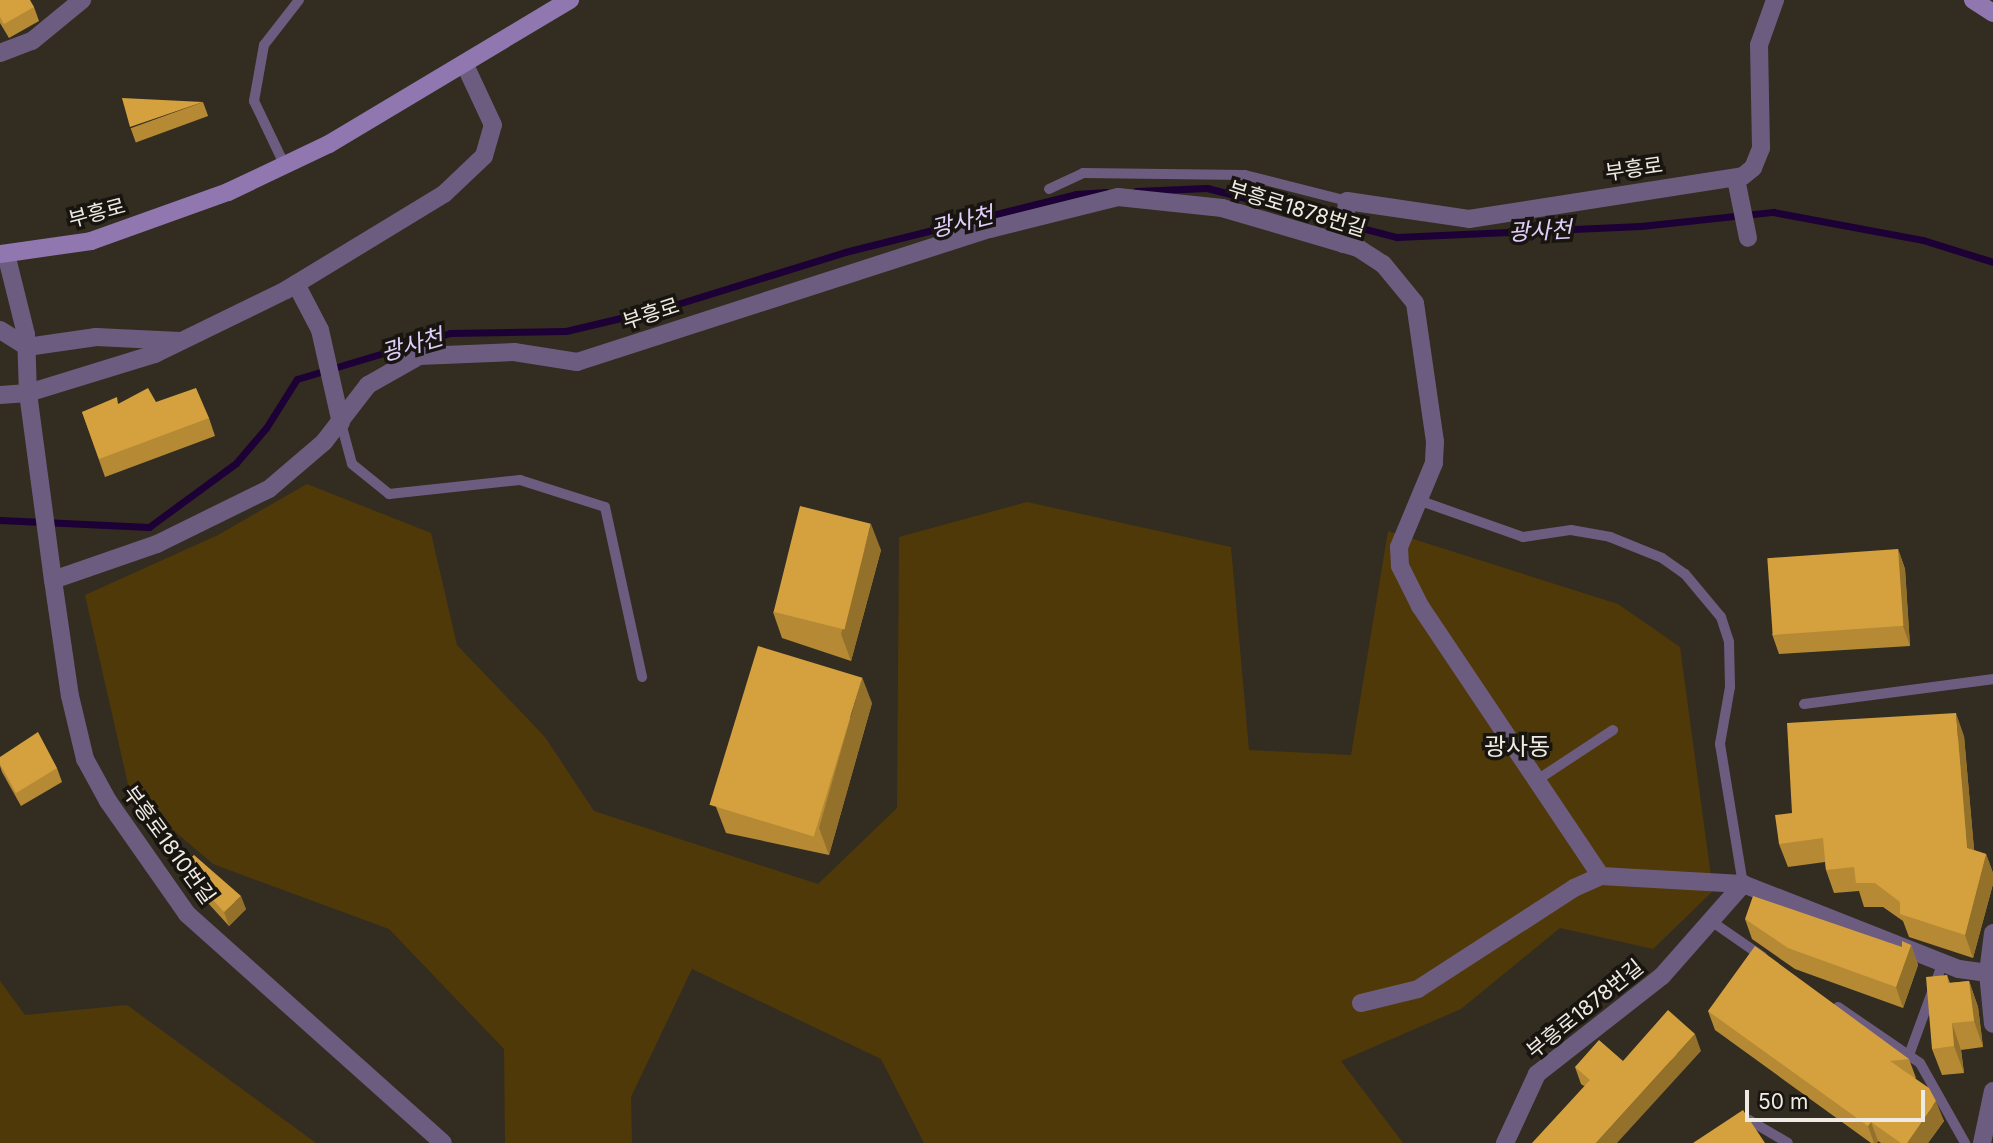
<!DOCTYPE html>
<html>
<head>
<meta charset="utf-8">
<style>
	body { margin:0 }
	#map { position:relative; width:1993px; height:1143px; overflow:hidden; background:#332c20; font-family:Inter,"Noto Sans KR",sans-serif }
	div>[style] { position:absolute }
	.green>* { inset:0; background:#4f3909 }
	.stream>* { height:7px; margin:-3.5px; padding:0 3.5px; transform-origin:3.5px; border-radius:3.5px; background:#1d0035 }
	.lane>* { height:10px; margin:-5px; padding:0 5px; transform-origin:5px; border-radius:5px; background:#6c5d80 }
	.street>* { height:18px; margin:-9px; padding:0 9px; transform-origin:9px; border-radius:9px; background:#6c5d80 }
	.secondary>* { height:18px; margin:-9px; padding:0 9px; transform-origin:9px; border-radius:9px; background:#9077b0 }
	.wall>* { inset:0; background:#b68a35; transform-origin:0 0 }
	.shaded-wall>* { inset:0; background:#94712b }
	.building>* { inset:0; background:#d4a13e; transform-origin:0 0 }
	span { translate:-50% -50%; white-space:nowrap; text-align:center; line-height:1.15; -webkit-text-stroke:7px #181510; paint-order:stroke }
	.street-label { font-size:21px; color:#efeae3 }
	.water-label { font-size:23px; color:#e0cefb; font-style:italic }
	.quarter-label { font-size:24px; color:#efeae3 }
	.scale { position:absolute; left:1745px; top:1090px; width:180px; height:32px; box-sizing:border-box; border:4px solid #efeae3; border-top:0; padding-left:9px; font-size:21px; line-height:24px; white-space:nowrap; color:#efeae3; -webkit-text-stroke:5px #181510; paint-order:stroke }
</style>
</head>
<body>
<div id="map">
	<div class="green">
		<div style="clip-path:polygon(307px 484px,431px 533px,457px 645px,545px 737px,594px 811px,818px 884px,897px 808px,899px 537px,1027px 502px,1231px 547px,1249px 750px,1351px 755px,1388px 531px,1618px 604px,1680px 647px,1713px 891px,1653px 949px,1560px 928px,1461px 1009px,1341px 1061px,1403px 1143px,924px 1143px,881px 1059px,692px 969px,631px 1097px,632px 1143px,505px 1143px,504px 1049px,389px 929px,213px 864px,130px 793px,85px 595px,218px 535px)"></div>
		<div style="clip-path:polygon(0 981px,25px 1015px,127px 1005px,316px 1143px,0 1143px)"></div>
	</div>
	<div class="stream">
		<div style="left:1136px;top:191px;width:71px;rotate:-2.4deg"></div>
		<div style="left:1207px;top:188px;width:196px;rotate:14.5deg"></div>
		<div style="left:1397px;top:237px;width:244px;rotate:-2.6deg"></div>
		<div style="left:1641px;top:226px;width:133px;rotate:-6.1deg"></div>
		<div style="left:1773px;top:212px;width:153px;rotate:10.6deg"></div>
		<div style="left:1923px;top:240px;width:73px;rotate:17.4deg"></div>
		<div style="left:0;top:520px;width:149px;rotate:2.7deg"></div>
		<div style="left:149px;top:527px;width:108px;rotate:-36.3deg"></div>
		<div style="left:236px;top:463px;width:46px;rotate:-49.4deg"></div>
		<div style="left:266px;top:428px;width:58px;rotate:-57.7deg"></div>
		<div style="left:297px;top:379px;width:160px;rotate:-16.7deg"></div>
		<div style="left:450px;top:333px;width:116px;rotate:-1deg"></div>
		<div style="left:566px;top:331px;width:108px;rotate:-13.4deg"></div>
		<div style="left:671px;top:306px;width:182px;rotate:-17.2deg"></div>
		<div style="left:845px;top:252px;width:238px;rotate:-14.1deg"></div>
		<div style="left:1076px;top:194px;width:30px;rotate:-4deg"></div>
	</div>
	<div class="lane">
		<div style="left:285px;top:166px;width:72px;rotate:-115.5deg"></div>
		<div style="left:254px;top:101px;width:57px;rotate:-79.9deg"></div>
		<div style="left:264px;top:45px;width:57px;rotate:-52.1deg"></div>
		<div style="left:1049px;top:189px;width:38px;rotate:-25deg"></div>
		<div style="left:1083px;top:173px;width:162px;rotate:0.7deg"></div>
		<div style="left:1245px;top:175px;width:105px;rotate:14.3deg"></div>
		<div style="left:341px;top:423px;width:42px;rotate:75deg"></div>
		<div style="left:352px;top:464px;width:48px;rotate:39deg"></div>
		<div style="left:389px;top:494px;width:132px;rotate:-6.1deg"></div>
		<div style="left:520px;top:480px;width:89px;rotate:17.6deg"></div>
		<div style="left:605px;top:507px;width:174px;rotate:77.7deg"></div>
		<div style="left:1418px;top:500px;width:111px;rotate:19.4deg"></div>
		<div style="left:1523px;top:537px;width:49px;rotate:-8.3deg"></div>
		<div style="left:1571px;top:530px;width:40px;rotate:10deg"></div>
		<div style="left:1610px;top:537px;width:56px;rotate:22deg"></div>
		<div style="left:1662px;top:558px;width:28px;rotate:35deg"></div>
		<div style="left:1685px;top:574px;width:56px;rotate:50.1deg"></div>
		<div style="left:1721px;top:617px;width:26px;rotate:72deg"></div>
		<div style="left:1729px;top:642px;width:45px;rotate:88.7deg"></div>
		<div style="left:1730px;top:687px;width:58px;rotate:100deg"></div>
		<div style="left:1720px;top:744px;width:142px;rotate:80.7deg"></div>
		<div style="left:1804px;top:704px;width:191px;rotate:-7.5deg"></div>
		<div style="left:1537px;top:780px;width:91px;rotate:-33.3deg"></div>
		<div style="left:1711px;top:921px;width:63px;rotate:34.7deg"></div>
		<div style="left:1838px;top:1007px;width:99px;rotate:34.3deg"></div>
		<div style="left:1920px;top:1063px;width:92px;rotate:60.6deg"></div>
		<div style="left:1909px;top:1055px;width:99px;rotate:-69.9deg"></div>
		<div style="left:1737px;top:1125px;width:13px;rotate:-23deg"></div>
		<div style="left:1749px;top:1120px;width:45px;rotate:30.5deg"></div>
	</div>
	<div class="street">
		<div style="left:0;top:53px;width:34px;rotate:-21deg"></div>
		<div style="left:32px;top:41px;width:65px;rotate:-39.4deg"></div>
		<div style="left:1736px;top:179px;width:60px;rotate:78.5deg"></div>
		<div style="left:1343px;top:244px;width:43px;rotate:-84.7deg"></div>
		<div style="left:1347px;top:201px;width:123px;rotate:8.4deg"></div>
		<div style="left:1469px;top:219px;width:277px;rotate:-8.9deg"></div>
		<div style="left:1743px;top:176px;width:13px;rotate:-39deg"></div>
		<div style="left:1753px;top:168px;width:22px;rotate:-68deg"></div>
		<div style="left:1761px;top:148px;width:103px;rotate:-91.1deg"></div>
		<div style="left:1759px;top:45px;width:48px;rotate:-70.4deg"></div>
		<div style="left:6px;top:254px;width:82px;rotate:76deg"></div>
		<div style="left:26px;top:334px;width:59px;rotate:88.1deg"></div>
		<div style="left:28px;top:393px;width:189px;rotate:82.4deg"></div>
		<div style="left:53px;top:580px;width:117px;rotate:81.7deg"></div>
		<div style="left:70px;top:696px;width:65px;rotate:76.6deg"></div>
		<div style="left:85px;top:759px;width:48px;rotate:61.3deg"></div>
		<div style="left:108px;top:801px;width:138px;rotate:55deg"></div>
		<div style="left:187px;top:914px;width:343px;rotate:41.8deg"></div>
		<div style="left:296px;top:284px;width:52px;rotate:62.4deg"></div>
		<div style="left:320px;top:330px;width:95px;rotate:77.3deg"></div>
		<div style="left:0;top:330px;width:32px;rotate:32deg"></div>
		<div style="left:27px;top:347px;width:70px;rotate:-8.2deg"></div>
		<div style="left:96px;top:337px;width:84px;rotate:2.7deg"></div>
		<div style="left:0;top:395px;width:28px;rotate:-4deg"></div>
		<div style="left:28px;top:393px;width:133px;rotate:-17.1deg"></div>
		<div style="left:155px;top:354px;width:146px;rotate:-26deg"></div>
		<div style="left:286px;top:290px;width:185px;rotate:-31.3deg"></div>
		<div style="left:444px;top:194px;width:55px;rotate:-43.5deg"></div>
		<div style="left:484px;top:156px;width:32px;rotate:-74deg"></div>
		<div style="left:493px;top:125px;width:66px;rotate:-115deg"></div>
		<div style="left:53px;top:580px;width:110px;rotate:-19.1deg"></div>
		<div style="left:157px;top:544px;width:125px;rotate:-26.2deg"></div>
		<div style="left:269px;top:489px;width:72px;rotate:-40.5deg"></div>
		<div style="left:324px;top:442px;width:72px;rotate:-52.3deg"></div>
		<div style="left:368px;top:385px;width:59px;rotate:-29.6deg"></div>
		<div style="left:419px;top:356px;width:95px;rotate:-2.4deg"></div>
		<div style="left:514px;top:352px;width:64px;rotate:9deg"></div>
		<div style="left:577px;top:362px;width:434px;rotate:-17.9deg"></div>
		<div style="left:990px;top:229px;width:132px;rotate:-14deg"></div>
		<div style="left:1118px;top:197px;width:105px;rotate:6deg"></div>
		<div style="left:1222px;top:208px;width:142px;rotate:16.4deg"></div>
		<div style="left:1358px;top:248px;width:30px;rotate:33deg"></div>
		<div style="left:1383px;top:264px;width:50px;rotate:50.6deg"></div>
		<div style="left:1415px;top:303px;width:140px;rotate:81.8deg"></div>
		<div style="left:1435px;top:442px;width:21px;rotate:93deg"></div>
		<div style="left:1434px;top:463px;width:91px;rotate:112.6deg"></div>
		<div style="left:1399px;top:547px;width:19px;rotate:87deg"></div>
		<div style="left:1400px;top:566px;width:45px;rotate:63.4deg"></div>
		<div style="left:1420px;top:606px;width:325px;rotate:56.2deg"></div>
		<div style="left:1601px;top:876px;width:142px;rotate:3.2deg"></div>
		<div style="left:1743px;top:884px;width:232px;rotate:21.5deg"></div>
		<div style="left:1959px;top:969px;width:29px;rotate:8deg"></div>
		<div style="left:1993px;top:933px;width:40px;rotate:97.1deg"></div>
		<div style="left:1988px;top:973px;width:51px;rotate:84.4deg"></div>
		<div style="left:1361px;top:1003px;width:59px;rotate:-13.8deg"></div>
		<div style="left:1418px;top:989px;width:186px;rotate:-32.9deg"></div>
		<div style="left:1574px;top:888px;width:30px;rotate:-24deg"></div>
		<div style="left:1505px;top:1143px;width:76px;rotate:-65.1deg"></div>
		<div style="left:1537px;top:1074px;width:159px;rotate:-38.1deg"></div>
		<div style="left:1662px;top:976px;width:123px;rotate:-48.6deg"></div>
		<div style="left:1982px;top:1143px;width:53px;rotate:-78.1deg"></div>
	</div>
	<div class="secondary">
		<div style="left:1973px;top:0;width:24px;rotate:33deg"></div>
		<div style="left:0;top:254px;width:92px;rotate:-8.1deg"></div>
		<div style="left:91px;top:241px;width:145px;rotate:-19.7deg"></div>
		<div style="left:228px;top:192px;width:112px;rotate:-25.4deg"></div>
		<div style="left:329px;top:144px;width:281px;rotate:-30.9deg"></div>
	</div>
	<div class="wall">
		<div style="clip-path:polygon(0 0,34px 7px,39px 21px,9px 38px,0 23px)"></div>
		<div style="left:203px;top:102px;width:15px;height:77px;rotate:70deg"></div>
		<div style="clip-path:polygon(156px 402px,209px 418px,215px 436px,105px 477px,82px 412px,119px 404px)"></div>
		<div style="clip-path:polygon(1898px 549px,1905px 569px,1910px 646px,1779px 654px,1772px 634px)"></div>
		<div style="clip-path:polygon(881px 550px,851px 661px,782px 638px,773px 612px)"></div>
		<div style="clip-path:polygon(872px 703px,829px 855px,726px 833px,716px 807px)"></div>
		<div style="clip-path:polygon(1964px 736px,1974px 850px,1986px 854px,1993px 873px,1993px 884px,1973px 958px,1909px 937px,1903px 921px,1883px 907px,1864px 907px,1859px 891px,1834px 893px,1826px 870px,1825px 862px,1788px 867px,1779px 844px)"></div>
		<div style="clip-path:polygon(0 757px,57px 768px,62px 782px,21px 806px,2px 772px,0 766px)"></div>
		<div style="clip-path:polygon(182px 866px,246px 909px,229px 926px,187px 880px)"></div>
		<div style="clip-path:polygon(1745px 919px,1902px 947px,1911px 945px,1918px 965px,1903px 1008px,1795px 969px,1752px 939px)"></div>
		<div style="clip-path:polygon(1947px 975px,1950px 983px,1969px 981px,1978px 1007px,1983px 1047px,1961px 1050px,1964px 1073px,1942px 1075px,1932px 1049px)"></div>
		<div style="clip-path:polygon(1708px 1011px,1909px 1059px,1916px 1078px,1915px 1078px,1944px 1121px,1928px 1143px,1881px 1143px,1878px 1141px,1877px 1143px,1871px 1143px,1715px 1030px)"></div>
		<div style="clip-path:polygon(1701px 1051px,1584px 1086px,1581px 1084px,1575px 1067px)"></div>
	</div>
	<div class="shaded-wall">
		<div style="clip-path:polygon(871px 524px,881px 550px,851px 661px,841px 634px)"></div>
		<div style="clip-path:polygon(1898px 549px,1905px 569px,1910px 646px,1903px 626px)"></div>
		<div style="clip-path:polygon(862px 677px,872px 703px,829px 855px,819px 828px)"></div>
		<div style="clip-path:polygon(1956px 713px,1964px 736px,1976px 871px,1967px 848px)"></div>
		<div style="clip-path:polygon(1986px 854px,1993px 873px,1993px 884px,1973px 958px,1965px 935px)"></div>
		<div style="clip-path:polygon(241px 896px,246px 909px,229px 926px,224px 912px)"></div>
		<div style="clip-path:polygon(1911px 945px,1918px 965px,1903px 1008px,1896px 987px)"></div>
		<div style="clip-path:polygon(1969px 981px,1978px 1007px,1983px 1047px,1974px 1021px)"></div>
		<div style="clip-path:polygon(1952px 1023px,1961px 1050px,1964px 1073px,1954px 1046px)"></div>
		<div style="clip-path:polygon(1695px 1034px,1701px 1051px,1617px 1143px,1596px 1143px)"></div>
		<div style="clip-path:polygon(1936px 1101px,1944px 1121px,1928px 1143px,1907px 1143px)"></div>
		<div style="clip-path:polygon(1871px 1122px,1878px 1141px,1877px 1143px,1874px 1143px,1868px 1126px)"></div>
	</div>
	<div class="building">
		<div style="clip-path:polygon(0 0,30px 0,34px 7px,4px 24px,0 17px)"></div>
		<div style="clip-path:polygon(122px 98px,203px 102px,130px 127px)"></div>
		<div style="clip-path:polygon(148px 388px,156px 402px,196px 388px,209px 418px,99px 459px,82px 412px,117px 397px,118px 404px)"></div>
		<div style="left:800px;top:506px;width:73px;height:109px;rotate:14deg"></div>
		<div style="left:1898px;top:549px;width:77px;height:131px;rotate:86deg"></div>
		<div style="left:758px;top:646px;width:109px;height:166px;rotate:17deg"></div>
		<div style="clip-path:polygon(1956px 713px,1967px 848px,1986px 854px,1965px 935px,1900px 914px,1900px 902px,1875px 883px,1856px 883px,1854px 867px,1826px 870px,1823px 838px,1779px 844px,1775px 815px,1792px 813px,1787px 723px)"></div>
		<div style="clip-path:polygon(38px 732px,57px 768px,16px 793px,0 764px,0 757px)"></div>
		<div style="clip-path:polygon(194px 855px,241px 896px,224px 912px,182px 866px)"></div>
		<div style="clip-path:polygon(1753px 896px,1902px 947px,1902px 941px,1911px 945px,1896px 987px,1788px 948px,1745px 919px)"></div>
		<div style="clip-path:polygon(1755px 946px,1909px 1059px,1890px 1061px,1929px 1088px,1936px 1101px,1907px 1143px,1901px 1143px,1871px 1122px,1868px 1126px,1708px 1011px)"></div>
		<div style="clip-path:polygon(1947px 975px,1948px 983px,1969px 981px,1974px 1021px,1952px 1023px,1954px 1046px,1932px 1049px,1926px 977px)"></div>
		<div style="clip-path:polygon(1668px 1010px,1695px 1034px,1596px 1143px,1532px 1143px,1590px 1080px,1575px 1067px,1599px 1040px,1623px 1061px)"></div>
		<div style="clip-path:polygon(1743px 1110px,1765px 1143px,1693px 1143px)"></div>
	</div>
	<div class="street-label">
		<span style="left:1634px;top:169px;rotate:-8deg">부흥로</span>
		<span style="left:1297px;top:209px;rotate:17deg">부흥로1878번길</span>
		<span style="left:97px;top:213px;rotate:-15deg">부흥로</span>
		<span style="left:651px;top:314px;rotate:-18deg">부흥로</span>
		<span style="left:169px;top:845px;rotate:54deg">부흥로1810번길</span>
		<span style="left:1585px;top:1009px;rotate:-39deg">부흥로1878번길</span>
	</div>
	<div class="water-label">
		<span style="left:962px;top:222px;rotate:-14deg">광사천</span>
		<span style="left:1540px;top:231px;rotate:-3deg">광사천</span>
		<span style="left:412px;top:345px;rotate:-16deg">광사천</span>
	</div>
	<div class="quarter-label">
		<span style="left:1517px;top:747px">광사동</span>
	</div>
	<div class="scale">50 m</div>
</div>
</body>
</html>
